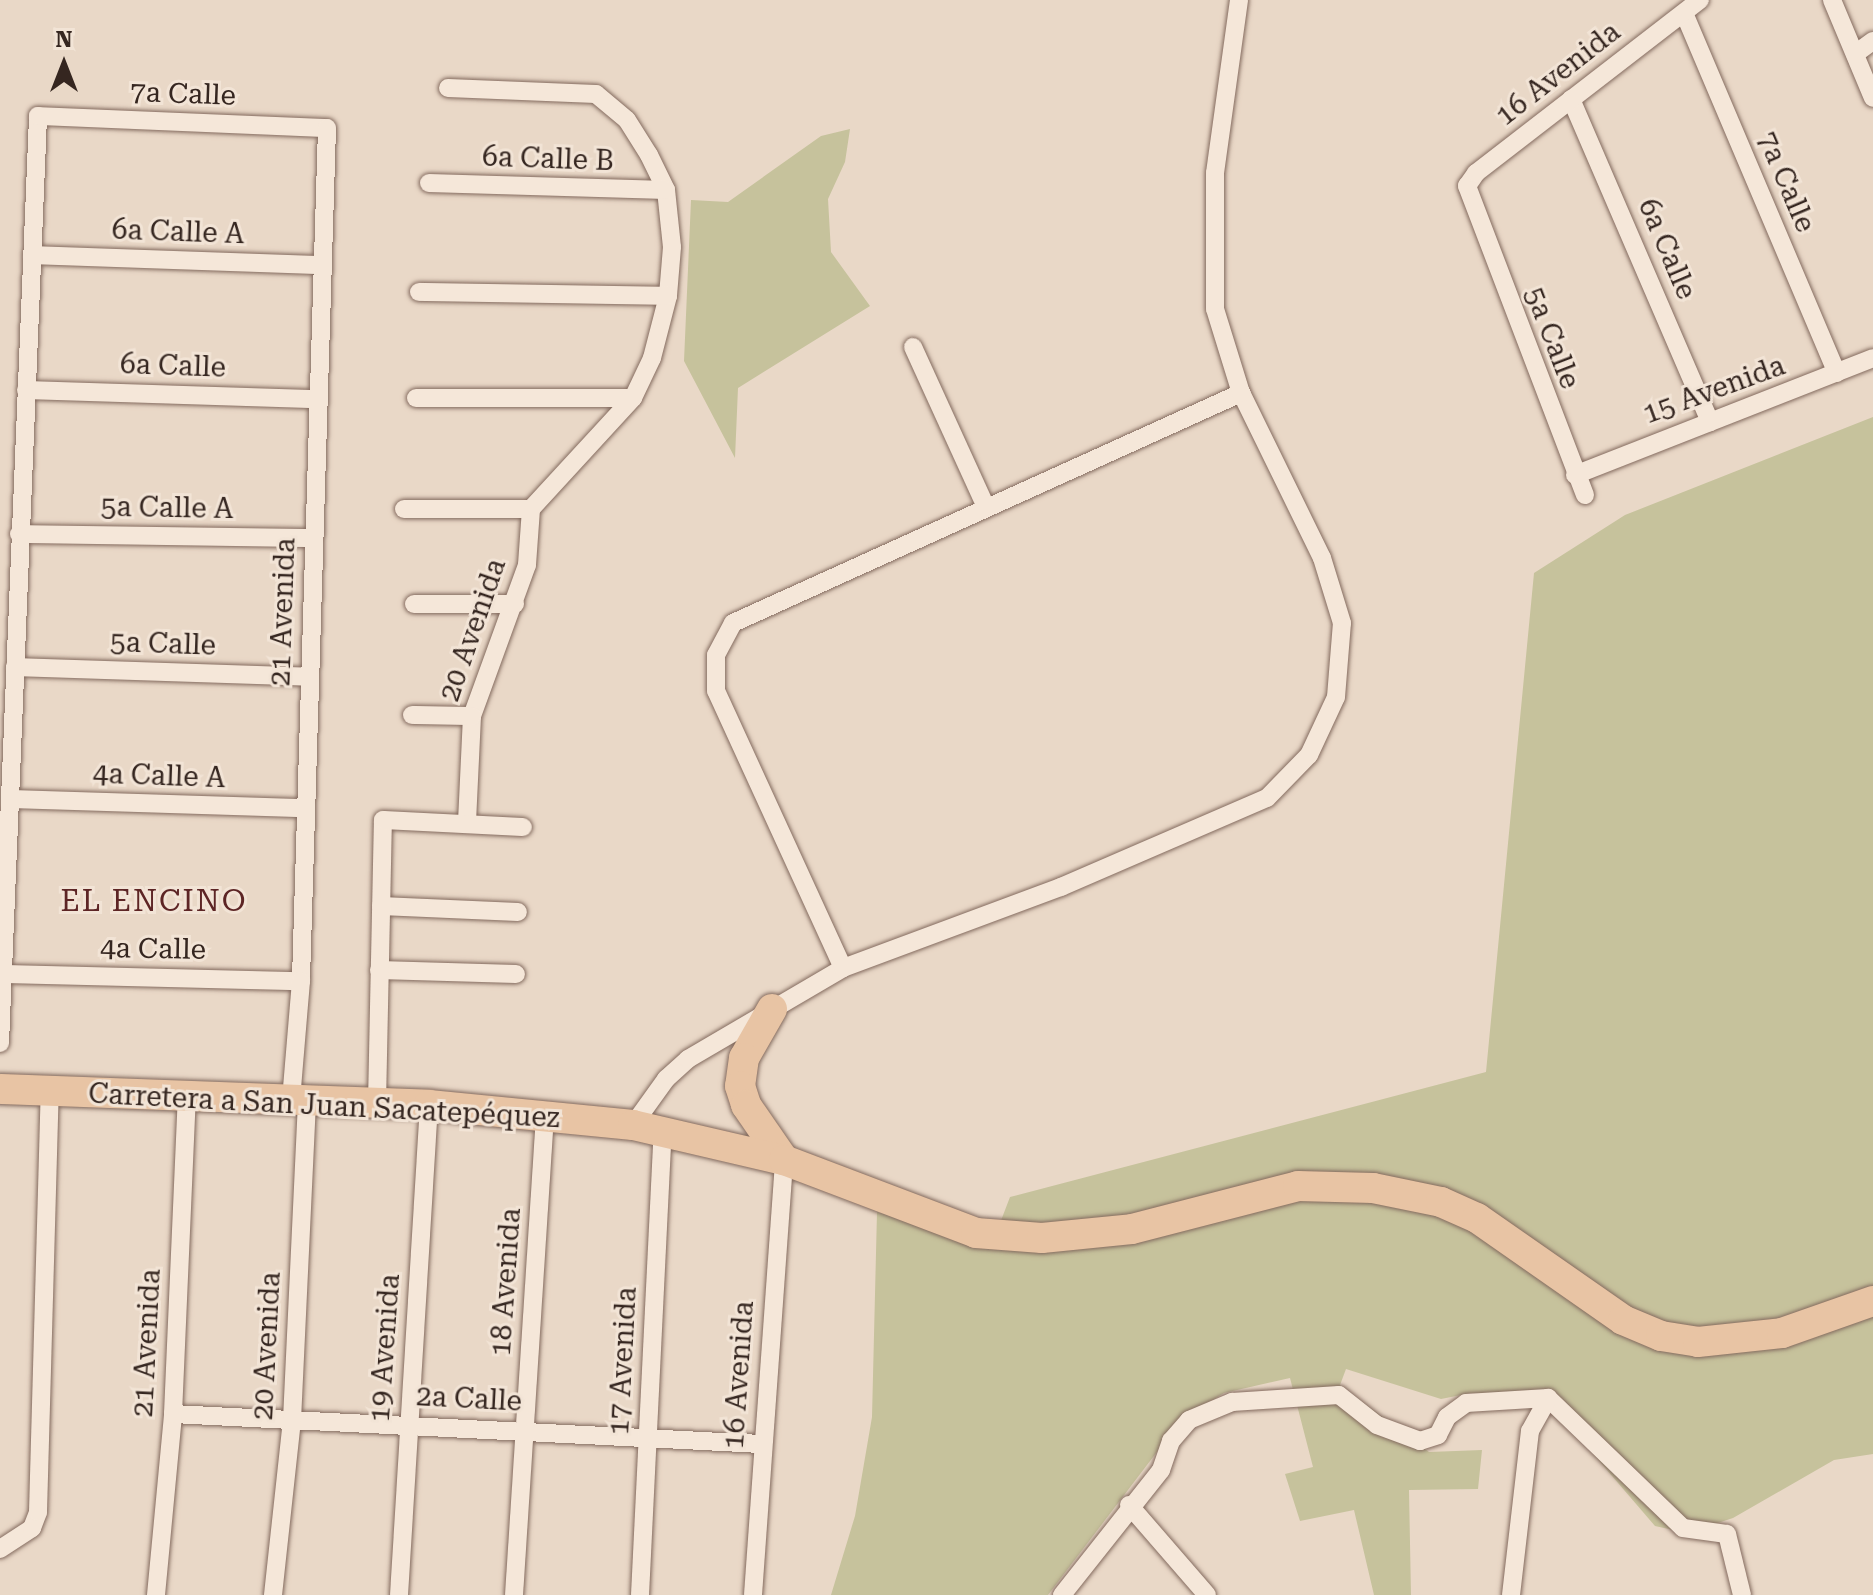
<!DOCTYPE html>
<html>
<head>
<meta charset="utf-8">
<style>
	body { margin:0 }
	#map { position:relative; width:1873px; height:1595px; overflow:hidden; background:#e9d8c7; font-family:"Roboto Serif",serif }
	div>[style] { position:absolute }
	.green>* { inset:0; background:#c6c29c }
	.roads { filter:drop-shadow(0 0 2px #836a5e) drop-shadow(0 0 2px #836a5e) }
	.minor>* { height:18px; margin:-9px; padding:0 9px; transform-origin:9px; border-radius:9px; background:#f5e7d9 }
	.primary>* { height:30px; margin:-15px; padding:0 15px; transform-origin:15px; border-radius:15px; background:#e8c4a4 }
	span { translate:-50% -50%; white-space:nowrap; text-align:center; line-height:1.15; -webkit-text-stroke:6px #f2e4d6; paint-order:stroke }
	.street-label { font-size:28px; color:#352620 }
	.neighbourhood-label { font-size:30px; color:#5d2525; letter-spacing:2px }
	.north { position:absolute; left:24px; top:24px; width:80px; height:80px; -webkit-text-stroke:6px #f2e4d6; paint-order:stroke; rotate:0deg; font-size:22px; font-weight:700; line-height:32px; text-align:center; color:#352620 }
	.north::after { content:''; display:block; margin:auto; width:28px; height:36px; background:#352620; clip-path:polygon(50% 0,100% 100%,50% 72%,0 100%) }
</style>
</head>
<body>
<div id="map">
	<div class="green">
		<div style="clip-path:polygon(850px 129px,845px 162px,828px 199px,831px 252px,870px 306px,738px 388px,735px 458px,684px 361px,691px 200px,728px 202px,821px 136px)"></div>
		<div style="clip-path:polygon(1873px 417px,1873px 1454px,1834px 1460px,1733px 1518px,1687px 1533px,1655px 1526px,1551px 1405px,1510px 1395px,1471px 1393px,1441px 1399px,1346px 1369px,1340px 1385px,1429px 1452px,1482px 1450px,1478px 1489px,1409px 1490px,1411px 1595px,1374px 1595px,1354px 1510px,1300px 1521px,1285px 1474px,1313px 1467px,1290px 1378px,1224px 1393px,1182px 1419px,1048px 1595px,831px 1595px,855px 1516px,872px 1417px,877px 1212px,992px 1244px,1010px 1197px,1486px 1072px,1534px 573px,1625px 515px)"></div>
	</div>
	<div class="roads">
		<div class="minor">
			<div style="left:1832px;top:0;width:106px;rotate:67.3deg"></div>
			<div style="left:1684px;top:13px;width:391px;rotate:67deg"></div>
			<div style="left:1855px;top:54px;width:22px;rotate:-36deg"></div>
			<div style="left:448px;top:88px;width:148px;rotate:2.3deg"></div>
			<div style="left:596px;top:94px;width:40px;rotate:40deg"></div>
			<div style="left:627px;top:120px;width:41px;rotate:57.8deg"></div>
			<div style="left:649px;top:155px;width:39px;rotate:64deg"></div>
			<div style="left:666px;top:190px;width:57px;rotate:84deg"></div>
			<div style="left:672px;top:247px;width:49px;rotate:94.7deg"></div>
			<div style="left:668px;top:296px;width:64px;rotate:104.5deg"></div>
			<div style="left:652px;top:358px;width:44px;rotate:115.4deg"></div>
			<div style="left:633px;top:398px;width:151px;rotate:132.6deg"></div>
			<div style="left:531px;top:509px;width:56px;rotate:94.1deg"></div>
			<div style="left:527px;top:565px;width:161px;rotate:110deg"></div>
			<div style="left:472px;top:716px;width:108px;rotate:92.7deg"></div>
			<div style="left:1571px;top:99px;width:352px;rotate:66.7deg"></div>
			<div style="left:429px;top:183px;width:237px;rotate:1.7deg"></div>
			<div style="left:32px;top:255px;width:290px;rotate:2deg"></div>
			<div style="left:419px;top:292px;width:249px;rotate:0.9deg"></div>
			<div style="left:913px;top:347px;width:176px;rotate:65.5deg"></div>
			<div style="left:26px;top:390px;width:292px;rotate:1.8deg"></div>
			<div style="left:416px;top:398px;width:217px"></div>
			<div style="left:1575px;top:475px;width:320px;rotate:-21.4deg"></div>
			<div style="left:1585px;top:495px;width:331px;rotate:-110.9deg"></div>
			<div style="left:1467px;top:186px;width:16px;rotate:-55deg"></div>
			<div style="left:1476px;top:173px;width:283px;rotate:-37.7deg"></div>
			<div style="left:404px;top:509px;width:127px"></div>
			<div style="left:19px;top:534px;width:294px;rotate:0.8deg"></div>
			<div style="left:414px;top:604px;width:101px"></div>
			<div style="left:15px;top:667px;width:294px;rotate:1.9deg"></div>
			<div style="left:412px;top:715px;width:60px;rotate:1deg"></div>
			<div style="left:12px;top:799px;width:292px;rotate:1.8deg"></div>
			<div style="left:381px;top:906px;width:137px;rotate:2.5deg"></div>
			<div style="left:843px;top:968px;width:305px;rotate:-114.6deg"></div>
			<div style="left:716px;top:691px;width:36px;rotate:-90deg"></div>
			<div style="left:716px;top:655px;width:36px;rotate:-62deg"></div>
			<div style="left:733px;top:623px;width:558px;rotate:-24.36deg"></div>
			<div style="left:379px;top:970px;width:137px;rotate:1.7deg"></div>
			<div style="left:4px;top:974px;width:297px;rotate:1.4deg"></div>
			<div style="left:0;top:1043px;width:928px;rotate:-87.65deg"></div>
			<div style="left:38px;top:116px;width:289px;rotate:2.4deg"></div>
			<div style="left:327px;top:128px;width:853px;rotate:91.75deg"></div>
			<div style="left:301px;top:981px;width:118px;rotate:94.8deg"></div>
			<div style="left:377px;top:1103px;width:283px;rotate:-88.8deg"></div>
			<div style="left:383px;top:820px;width:140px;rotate:2.9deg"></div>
			<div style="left:633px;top:1125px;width:57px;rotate:-54.3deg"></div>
			<div style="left:666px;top:1079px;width:30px;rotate:-42deg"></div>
			<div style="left:688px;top:1059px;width:180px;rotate:-30.4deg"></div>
			<div style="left:843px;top:968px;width:233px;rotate:-20.4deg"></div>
			<div style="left:1061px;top:887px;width:224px;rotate:-23.4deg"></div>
			<div style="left:1267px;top:798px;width:60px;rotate:-45.7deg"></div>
			<div style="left:1309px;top:755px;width:64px;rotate:-65deg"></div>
			<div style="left:1336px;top:697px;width:74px;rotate:-85.4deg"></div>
			<div style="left:1342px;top:623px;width:68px;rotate:-107.1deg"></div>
			<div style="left:1322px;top:558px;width:184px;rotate:-116.1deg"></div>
			<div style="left:1241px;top:393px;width:88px;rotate:-107.2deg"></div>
			<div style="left:1215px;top:309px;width:136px;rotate:-90deg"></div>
			<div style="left:1215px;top:173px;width:175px;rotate:-82.1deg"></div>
			<div style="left:173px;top:1414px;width:590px;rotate:2.92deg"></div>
			<div style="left:1129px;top:1505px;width:119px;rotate:49.1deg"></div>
			<div style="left:0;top:1549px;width:38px;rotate:-33deg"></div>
			<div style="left:32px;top:1528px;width:17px;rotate:-69deg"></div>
			<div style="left:38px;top:1512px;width:421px;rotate:-88.4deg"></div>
			<div style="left:156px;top:1595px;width:182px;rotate:-84.6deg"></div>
			<div style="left:173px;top:1414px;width:320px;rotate:-87.5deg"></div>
			<div style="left:273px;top:1595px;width:176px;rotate:-83.8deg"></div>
			<div style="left:292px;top:1420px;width:321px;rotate:-87.3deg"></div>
			<div style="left:399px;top:1595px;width:491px;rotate:-86.5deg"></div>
			<div style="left:514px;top:1595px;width:479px;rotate:-86.3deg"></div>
			<div style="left:640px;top:1595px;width:466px;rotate:-87.2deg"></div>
			<div style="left:753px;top:1595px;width:436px;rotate:-85.9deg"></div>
			<div style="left:1062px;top:1595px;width:159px;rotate:-51.6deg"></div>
			<div style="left:1161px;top:1470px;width:31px;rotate:-71deg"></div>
			<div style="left:1171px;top:1441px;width:28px;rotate:-49deg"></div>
			<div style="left:1189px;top:1420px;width:47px;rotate:-22.7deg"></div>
			<div style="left:1232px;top:1402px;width:107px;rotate:-3.7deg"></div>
			<div style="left:1339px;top:1395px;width:48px;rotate:38.3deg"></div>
			<div style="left:1377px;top:1425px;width:46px;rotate:20.4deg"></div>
			<div style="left:1420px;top:1441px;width:19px;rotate:-18deg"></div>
			<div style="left:1438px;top:1435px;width:20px;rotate:-63deg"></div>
			<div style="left:1447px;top:1417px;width:24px;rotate:-36deg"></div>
			<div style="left:1466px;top:1403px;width:82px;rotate:-3.5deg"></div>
			<div style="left:1548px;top:1398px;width:187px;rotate:43.9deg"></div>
			<div style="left:1683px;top:1528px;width:44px;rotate:7.8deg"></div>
			<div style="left:1727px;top:1534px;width:63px;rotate:76.2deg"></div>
			<div style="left:1511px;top:1595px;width:165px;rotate:-83.4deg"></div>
			<div style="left:1530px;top:1431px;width:38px;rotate:-61deg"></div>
		</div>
		<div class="primary">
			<div style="left:772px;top:1009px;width:56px;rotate:119.7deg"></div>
			<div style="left:744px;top:1058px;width:28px;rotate:98deg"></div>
			<div style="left:740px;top:1086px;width:20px;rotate:72deg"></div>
			<div style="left:746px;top:1105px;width:67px;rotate:55.4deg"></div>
			<div style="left:0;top:1089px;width:429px;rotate:2.1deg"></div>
			<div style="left:429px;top:1105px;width:205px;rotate:5.6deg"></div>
			<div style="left:633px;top:1125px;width:155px;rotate:13.1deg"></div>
			<div style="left:784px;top:1160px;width:205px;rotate:20.8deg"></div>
			<div style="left:976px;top:1233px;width:66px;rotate:4.3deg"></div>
			<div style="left:1042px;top:1238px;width:90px;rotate:-5.7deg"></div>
			<div style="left:1132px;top:1229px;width:171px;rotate:-14.5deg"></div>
			<div style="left:1298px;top:1186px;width:75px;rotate:1.5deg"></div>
			<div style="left:1373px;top:1188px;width:69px;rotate:11.6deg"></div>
			<div style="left:1441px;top:1202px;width:39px;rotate:24deg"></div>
			<div style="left:1477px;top:1218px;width:178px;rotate:34.9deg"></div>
			<div style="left:1623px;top:1320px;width:41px;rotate:22.8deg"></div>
			<div style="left:1661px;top:1336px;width:37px;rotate:9deg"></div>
			<div style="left:1698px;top:1342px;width:84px;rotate:-6.1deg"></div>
			<div style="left:1782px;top:1333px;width:96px;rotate:-19.4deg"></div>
		</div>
	</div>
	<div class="street-label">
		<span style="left:1558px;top:74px;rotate:-38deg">16 Avenida</span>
		<span style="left:183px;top:94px;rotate:2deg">7a Calle</span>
		<span style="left:548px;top:159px;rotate:2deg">6a Calle B</span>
		<span style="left:1786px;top:182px;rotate:67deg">7a Calle</span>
		<span style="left:178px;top:232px;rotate:2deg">6a Calle A</span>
		<span style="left:1667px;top:249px;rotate:67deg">6a Calle</span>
		<span style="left:1552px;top:338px;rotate:69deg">5a Calle</span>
		<span style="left:173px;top:366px;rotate:2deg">6a Calle</span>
		<span style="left:1714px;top:390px;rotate:-20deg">15 Avenida</span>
		<span style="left:167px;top:508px;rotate:1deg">5a Calle A</span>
		<span style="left:283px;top:612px;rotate:-88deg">21 Avenida</span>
		<span style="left:473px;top:630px;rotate:-71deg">20 Avenida</span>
		<span style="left:163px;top:644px;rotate:2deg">5a Calle</span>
		<span style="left:159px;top:776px;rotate:2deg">4a Calle A</span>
		<span style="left:153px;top:949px;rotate:1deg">4a Calle</span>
		<span style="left:324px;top:1106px;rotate:3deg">Carretera a San Juan Sacatepéquez</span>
		<span style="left:506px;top:1282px;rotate:-86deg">18 Avenida</span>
		<span style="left:147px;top:1343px;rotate:-87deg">21 Avenida</span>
		<span style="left:267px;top:1346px;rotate:-87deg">20 Avenida</span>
		<span style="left:385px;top:1348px;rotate:-86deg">19 Avenida</span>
		<span style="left:623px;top:1361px;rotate:-87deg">17 Avenida</span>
		<span style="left:739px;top:1375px;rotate:-86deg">16 Avenida</span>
		<span style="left:469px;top:1399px;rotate:3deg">2a Calle</span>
	</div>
	<div class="neighbourhood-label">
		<span style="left:154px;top:901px">EL ENCINO</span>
	</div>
	<div class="north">N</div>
</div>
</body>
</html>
